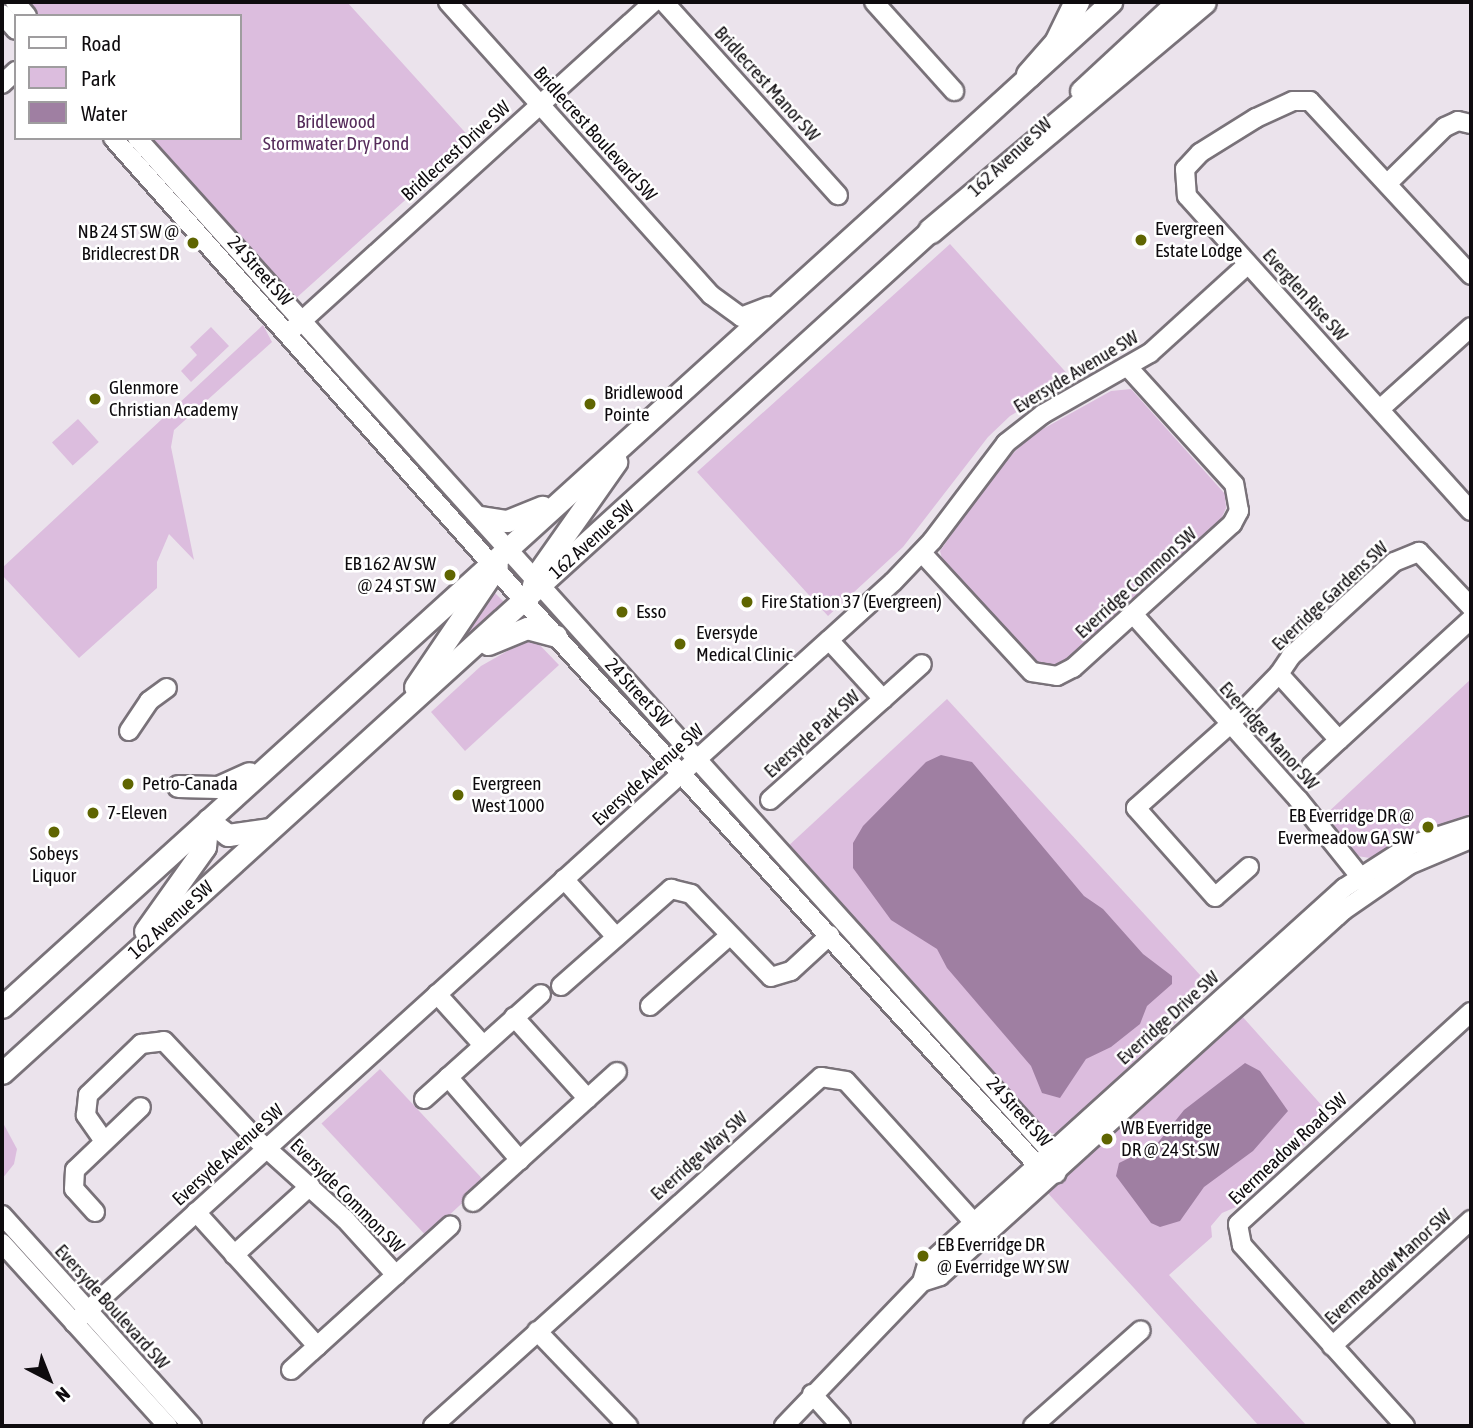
<!DOCTYPE html>
<html>
<head>
<meta charset="utf-8">
<style>
  body { margin:0 }
  #map { position:relative; width:1473px; height:1428px; overflow:hidden; background:#ebe3ec; font-family:"Asap Condensed",sans-serif }
  div>[style] { position:absolute }
  .green>* { inset:0; background:#dcbdde; transform-origin:0 0 }
  .water>* { inset:0; background:#9f7fa2 }
  .roads { filter:drop-shadow(2px 0 #797279) drop-shadow(-2px 0 #797279) drop-shadow(0 2px #797279) drop-shadow(0 -2px #797279) }
  .minor>* { height:18px; margin:-9px; padding:0 9px; transform-origin:9px; border-radius:9px; background:#fff }
  .major>* { height:21px; margin:-10.5px; padding:0 10.5px; transform-origin:10.5px; border-radius:10.5px; background:#fff }
  .highway>* { height:24px; margin:-12px; padding:0 12px; transform-origin:12px; border-radius:12px; background:#fff }
  .dots>* { width:19px; height:19px; translate:-50% -50%; box-sizing:border-box; border:4px solid #fff; border-radius:50% }
  span { translate:-50% -50%; white-space:nowrap; text-align:center; line-height:1.15; -webkit-text-stroke:5px #fff; paint-order:stroke }
  .street-label { font-size:19px; color:#0e0b0e }
  .park-label { font-size:19px; color:#562c5b }
  .poi-label { font-size:19px; color:#0e0b0e }
  .left { translate:0 -50%; text-align:left }
  .right { translate:-100% -50%; text-align:right }
  .frame { position:absolute; inset:0; border:4px solid #0e0b0e; pointer-events:none }
  .legend { position:absolute; left:14px; top:14px; width:228px; height:126px; box-sizing:border-box; background:#fff; border:2px solid #9f9d9f; margin:0; padding:9px 12px; list-style:none; font-size:21px; color:#0e0b0e }
  .legend li { display:flex; align-items:center; gap:14px; height:35px }
  .legend b { width:35px; border:2px solid #9f9d9f }
  .north { position:absolute; left:14px; top:1344px; width:70px; height:70px; -webkit-text-stroke:5px #fff; paint-order:stroke; rotate:138deg; font-size:19px; font-weight:700; line-height:28px; text-align:center; color:#0e0b0e }
  .north::after { content:''; display:block; margin:auto; width:24px; height:32px; background:#0e0b0e; clip-path:polygon(50% 0,100% 100%,50% 72%,0 100%) }
</style>
</head>
<body>
<div id="map">
  <div class="green">
    <i style="clip-path:polygon(22px 2px,347px 2px,472px 140px,294px 300px,147px 138px,240px 138px,240px 16px,35px 16px)"></i>
    <i style="clip-path:polygon(950px 244px,1072px 379px,1010px 416px,988px 437px,903px 547px,828px 616px,697px 472px)"></i>
    <i style="clip-path:polygon(263px 325px,272px 342px,174px 430px,171px 447px,194px 560px,169px 534px,157px 562px,157px 588px,79px 658px,2px 575px,2px 568px)"></i>
    <i style="clip-path:polygon(211px 327px,229px 346px,191px 382px,181px 371px,197px 355px,190px 347px)"></i>
    <i style="clip-path:polygon(1131px 389px,1225px 494px,1226px 508px,1219px 524px,1061px 667px,1041px 671px,943px 563px,940px 551px,997px 469px,1032px 435px,1111px 391px)"></i>
    <i style="left:78px;top:419px;width:31px;height:35px;rotate:48deg"></i>
    <i style="clip-path:polygon(492px 590px,506px 604px,451px 656px,447px 653px)"></i>
    <i style="clip-path:polygon(532px 637px,559px 665px,465px 751px,431px 712px,481px 666px)"></i>
    <i style="clip-path:polygon(1471px 679px,1471px 818px,1414px 835px,1370px 858px,1357px 856px,1324px 816px)"></i>
    <i style="clip-path:polygon(947px 699px,1212px 988px,1059px 1133px,1045px 1134px,785px 849px)"></i>
    <i style="clip-path:polygon(1241px 1015px,1333px 1118px,1236px 1207px,1222px 1213px,1211px 1226px,1212px 1237px,1169px 1275px,1307px 1426px,1259px 1426px,1046px 1191px)"></i>
    <i style="left:380px;top:1069px;width:154px;height:80px;rotate:47deg"></i>
    <i style="clip-path:polygon(2px 1121px,17px 1149px,14px 1164px,2px 1179px)"></i>
  </div>
  <div class="water">
    <i style="clip-path:polygon(941px 755px,972px 762px,1084px 896px,1103px 909px,1143px 954px,1172px 976px,1172px 984px,1147px 1006px,1140px 1024px,1111px 1047px,1086px 1059px,1060px 1098px,1042px 1093px,1031px 1066px,947px 968px,937px 949px,891px 920px,853px 868px,853px 843px,863px 826px,926px 762px)"></i>
    <i style="clip-path:polygon(1245px 1063px,1260px 1071px,1288px 1111px,1253px 1151px,1204px 1187px,1180px 1221px,1160px 1227px,1151px 1223px,1116px 1176px,1119px 1163px,1156px 1145px,1184px 1110px)"></i>
  </div>
  <div class="roads">
    <div class="minor">
      <i style="left:15px;top:2px;width:18px;rotate:49deg"></i>
      <i style="left:448px;top:2px;width:394px;rotate:48.1deg"></i>
      <i style="left:711px;top:295px;width:37px;rotate:36deg"></i>
      <i style="left:741px;top:317px;width:30px;rotate:-21deg"></i>
      <i style="left:664px;top:2px;width:260px;rotate:48deg"></i>
      <i style="left:874px;top:2px;width:120px;rotate:48deg"></i>
      <i style="left:2px;top:14px;width:21px;rotate:49deg"></i>
      <i style="left:2px;top:84px;width:19px;rotate:-43deg"></i>
      <i style="left:113px;top:138px;width:619px;rotate:48.4deg"></i>
      <i style="left:524px;top:601px;width:762px;rotate:47.71deg"></i>
      <i style="left:1037px;top:1165px;width:21px;rotate:23deg"></i>
      <i style="left:137px;top:138px;width:1365px;rotate:47.97deg"></i>
      <i style="left:1051px;top:1152px;width:22px;rotate:77deg"></i>
      <i style="left:1388px;top:183px;width:80px;rotate:-44.5deg"></i>
      <i style="left:1445px;top:127px;width:14px;rotate:-25deg"></i>
      <i style="left:1458px;top:121px;width:13px;rotate:13deg"></i>
      <i style="left:1471px;top:275px;width:237px;rotate:-132.8deg"></i>
      <i style="left:1310px;top:101px;width:17px;rotate:180deg"></i>
      <i style="left:1293px;top:101px;width:41px;rotate:155.3deg"></i>
      <i style="left:1256px;top:118px;width:66px;rotate:148deg"></i>
      <i style="left:1200px;top:153px;width:22px;rotate:133deg"></i>
      <i style="left:1185px;top:169px;width:27px;rotate:86deg"></i>
      <i style="left:1187px;top:196px;width:424px;rotate:48deg"></i>
      <i style="left:294px;top:328px;width:486px;rotate:-42.2deg"></i>
      <i style="left:1380px;top:409px;width:122px;rotate:-42deg"></i>
      <i style="left:922px;top:553px;width:162px;rotate:47.3deg"></i>
      <i style="left:1032px;top:672px;width:25px;rotate:9deg"></i>
      <i style="left:1057px;top:676px;width:18px;rotate:-27deg"></i>
      <i style="left:1073px;top:668px;width:215px;rotate:-42.2deg"></i>
      <i style="left:1232px;top:524px;width:15px;rotate:-62deg"></i>
      <i style="left:1239px;top:511px;width:27px;rotate:-100deg"></i>
      <i style="left:1234px;top:484px;width:156px;rotate:-132.2deg"></i>
      <i style="left:1133px;top:614px;width:248px;rotate:48.3deg"></i>
      <i style="left:1298px;top:799px;width:109px;rotate:51.3deg"></i>
      <i style="left:1279px;top:674px;width:89px;rotate:47.7deg"></i>
      <i style="left:1339px;top:740px;width:179px;rotate:-42.5deg"></i>
      <i style="left:883px;top:699px;width:52px;rotate:-41.9deg"></i>
      <i style="left:129px;top:731px;width:36px;rotate:-56deg"></i>
      <i style="left:149px;top:701px;width:22px;rotate:-36deg"></i>
      <i style="left:1311px;top:766px;width:38px;rotate:-43deg"></i>
      <i style="left:770px;top:800px;width:152px;rotate:-41.8deg"></i>
      <i style="left:883px;top:699px;width:80px;rotate:-132.5deg"></i>
      <i style="left:1249px;top:867px;width:45px;rotate:138.6deg"></i>
      <i style="left:1215px;top:897px;width:119px;rotate:-131.6deg"></i>
      <i style="left:1136px;top:808px;width:125px;rotate:-41.7deg"></i>
      <i style="left:1229px;top:725px;width:71px;rotate:-45.6deg"></i>
      <i style="left:1279px;top:674px;width:22px;rotate:-56deg"></i>
      <i style="left:1291px;top:656px;width:139px;rotate:-42.4deg"></i>
      <i style="left:1394px;top:562px;width:27px;rotate:-22deg"></i>
      <i style="left:1419px;top:552px;width:76px;rotate:46.6deg"></i>
      <i style="left:564px;top:879px;width:78px;rotate:48.1deg"></i>
      <i style="left:561px;top:986px;width:147px;rotate:-41.4deg"></i>
      <i style="left:671px;top:889px;width:21px;rotate:14deg"></i>
      <i style="left:691px;top:894px;width:115px;rotate:46.1deg"></i>
      <i style="left:771px;top:977px;width:21px;rotate:-17deg"></i>
      <i style="left:791px;top:971px;width:53px;rotate:-42.7deg"></i>
      <i style="left:437px;top:994px;width:69px;rotate:48deg"></i>
      <i style="left:650px;top:1006px;width:106px;rotate:-41.5deg"></i>
      <i style="left:514px;top:1017px;width:110px;rotate:47.9deg"></i>
      <i style="left:448px;top:1077px;width:110px;rotate:49.1deg"></i>
      <i style="left:424px;top:1099px;width:157px;rotate:-41.9deg"></i>
      <i style="left:104px;top:1141px;width:32px;rotate:-125deg"></i>
      <i style="left:86px;top:1115px;width:20px;rotate:-84deg"></i>
      <i style="left:88px;top:1095px;width:74px;rotate:-43.9deg"></i>
      <i style="left:141px;top:1044px;width:23px;rotate:-7deg"></i>
      <i style="left:164px;top:1041px;width:133px;rotate:46.8deg"></i>
      <i style="left:255px;top:1138px;width:121px;rotate:42deg"></i>
      <i style="left:345px;top:1219px;width:76px;rotate:47.7deg"></i>
      <i style="left:473px;top:1202px;width:194px;rotate:-42.1deg"></i>
      <i style="left:95px;top:1212px;width:31px;rotate:-132deg"></i>
      <i style="left:74px;top:1189px;width:19px;rotate:-87deg"></i>
      <i style="left:75px;top:1170px;width:91px;rotate:-43.7deg"></i>
      <i style="left:196px;top:1212px;width:181px;rotate:47.9deg"></i>
      <i style="left:2px;top:1215px;width:284px;rotate:48deg"></i>
      <i style="left:2px;top:1243px;width:247px;rotate:47.8deg"></i>
      <i style="left:234px;top:1255px;width:103px;rotate:-42.2deg"></i>
      <i style="left:922px;top:1282px;width:18px;rotate:-74deg"></i>
      <i style="left:927px;top:1265px;width:562px;rotate:-42.12deg"></i>
      <i style="left:1344px;top:888px;width:80px;rotate:-32.7deg"></i>
      <i style="left:1411px;top:845px;width:63px;rotate:-17.6deg"></i>
      <i style="left:74px;top:1323px;width:1104px;rotate:-42.14deg"></i>
      <i style="left:893px;top:582px;width:57px;rotate:-46.4deg"></i>
      <i style="left:932px;top:541px;width:123px;rotate:-52.9deg"></i>
      <i style="left:1006px;top:443px;width:47px;rotate:-38.1deg"></i>
      <i style="left:1043px;top:414px;width:123px;rotate:-29.7deg"></i>
      <i style="left:1150px;top:353px;width:132px;rotate:-42.2deg"></i>
      <i style="left:537px;top:1331px;width:132px;rotate:46.2deg"></i>
      <i style="left:1332px;top:1346px;width:188px;rotate:-42.2deg"></i>
      <i style="left:291px;top:1370px;width:215px;rotate:-42.2deg"></i>
      <i style="left:812px;top:1394px;width:43px;rotate:47.8deg"></i>
      <i style="left:433px;top:1426px;width:522px;rotate:-41.97deg"></i>
      <i style="left:821px;top:1077px;width:25px;rotate:9deg"></i>
      <i style="left:846px;top:1081px;width:209px;rotate:47.9deg"></i>
      <i style="left:784px;top:1426px;width:199px;rotate:-46.2deg"></i>
      <i style="left:922px;top:1282px;width:19px;rotate:-18deg"></i>
      <i style="left:940px;top:1276px;width:545px;rotate:-42.17deg"></i>
      <i style="left:1344px;top:910px;width:79px;rotate:-34.7deg"></i>
      <i style="left:1409px;top:865px;width:67px;rotate:-22.8deg"></i>
      <i style="left:1033px;top:1426px;width:144px;rotate:-41.6deg"></i>
      <i style="left:1405px;top:1426px;width:244px;rotate:-132deg"></i>
      <i style="left:1242px;top:1245px;width:21px;rotate:-101deg"></i>
      <i style="left:1238px;top:1224px;width:315px;rotate:-42.3deg"></i>
    </div>
    <div class="major">
      <i style="left:1081px;top:91px;width:131px;rotate:-42.8deg"></i>
      <i style="left:481px;top:517px;width:26px;rotate:9deg"></i>
      <i style="left:507px;top:521px;width:38px;rotate:-22deg"></i>
      <i style="left:532px;top:589px;width:12px;rotate:-76deg"></i>
      <i style="left:535px;top:577px;width:141px;rotate:-54.8deg"></i>
      <i style="left:488px;top:644px;width:42px;rotate:-22.3deg"></i>
      <i style="left:527px;top:628px;width:30px;rotate:15deg"></i>
      <i style="left:415px;top:687px;width:146px;rotate:-55.9deg"></i>
      <i style="left:178px;top:786px;width:40px;rotate:1.4deg"></i>
      <i style="left:218px;top:787px;width:34px;rotate:-24deg"></i>
      <i style="left:208px;top:820px;width:25px;rotate:37deg"></i>
      <i style="left:228px;top:835px;width:41px;rotate:-8.3deg"></i>
      <i style="left:145px;top:931px;width:103px;rotate:-54.5deg"></i>
      <i style="left:205px;top:847px;width:27px;rotate:-84deg"></i>
      <i style="left:2px;top:1007px;width:1497px;rotate:-42.18deg"></i>
      <i style="left:2px;top:1073px;width:1269px;rotate:-42.22deg"></i>
    </div>
    <div class="highway">
      <i style="left:1029px;top:75px;width:43px;rotate:-48.8deg"></i>
      <i style="left:1057px;top:43px;width:46px;rotate:-64deg"></i>
      <i style="left:931px;top:231px;width:356px;rotate:-40deg"></i>
    </div>
  </div>
  <div class="dots">
    <i style="left:1141px;top:240px;background:#5f6501"></i>
    <i style="left:193px;top:243px;background:#5f6501"></i>
    <i style="left:95px;top:399px;background:#5f6501"></i>
    <i style="left:590px;top:404px;background:#5f6501"></i>
    <i style="left:450px;top:575px;background:#5f6501"></i>
    <i style="left:747px;top:602px;background:#5f6501"></i>
    <i style="left:622px;top:612px;background:#5f6501"></i>
    <i style="left:680px;top:644px;background:#5f6501"></i>
    <i style="left:128px;top:784px;background:#5f6501"></i>
    <i style="left:458px;top:795px;background:#5f6501"></i>
    <i style="left:93px;top:813px;background:#5f6501"></i>
    <i style="left:1428px;top:827px;background:#5f6501"></i>
    <i style="left:54px;top:832px;background:#5f6501"></i>
    <i style="left:1107px;top:1139px;background:#5f6501"></i>
    <i style="left:923px;top:1256px;background:#5f6501"></i>
  </div>
  <div class="street-label">
    <span style="left:767px;top:84px;rotate:48deg">Bridlecrest Manor SW</span>
    <span style="left:595px;top:134px;rotate:48deg">Bridlecrest Boulevard SW</span>
    <span style="left:456px;top:151px;rotate:-42deg">Bridlecrest Drive SW</span>
    <span style="left:1010px;top:157px;rotate:-43deg">162 Avenue SW</span>
    <span style="left:260px;top:271px;rotate:48deg">24 Street SW</span>
    <span style="left:1305px;top:295px;rotate:48deg">Everglen Rise SW</span>
    <span style="left:1076px;top:372px;rotate:-31deg">Eversyde Avenue SW</span>
    <span style="left:592px;top:540px;rotate:-42deg">162 Avenue SW</span>
    <span style="left:1136px;top:583px;rotate:-42deg">Everridge Common SW</span>
    <span style="left:1330px;top:596px;rotate:-43deg">Everridge Gardens SW</span>
    <span style="left:638px;top:693px;rotate:47deg">24 Street SW</span>
    <span style="left:812px;top:734px;rotate:-42deg">Eversyde Park SW</span>
    <span style="left:1269px;top:736px;rotate:48deg">Everridge Manor SW</span>
    <span style="left:648px;top:775px;rotate:-42deg">Eversyde Avenue SW</span>
    <span style="left:171px;top:920px;rotate:-42deg">162 Avenue SW</span>
    <span style="left:1168px;top:1018px;rotate:-42deg">Everridge Drive SW</span>
    <span style="left:1019px;top:1112px;rotate:48deg">24 Street SW</span>
    <span style="left:1288px;top:1149px;rotate:-43deg">Evermeadow Road SW</span>
    <span style="left:228px;top:1155px;rotate:-42deg">Eversyde Avenue SW</span>
    <span style="left:699px;top:1156px;rotate:-42deg">Everridge Way SW</span>
    <span style="left:347px;top:1196px;rotate:45deg">Eversyde Common SW</span>
    <span style="left:1388px;top:1267px;rotate:-42deg">Evermeadow Manor SW</span>
    <span style="left:112px;top:1307px;rotate:48deg">Eversyde Boulevard SW</span>
  </div>
  <div class="park-label">
    <span style="left:336px;top:133px">Bridlewood<br>Stormwater Dry Pond</span>
  </div>
  <div class="poi-label">
    <span class="left" style="left:1155px;top:240px">Evergreen<br>Estate Lodge</span>
    <span class="right" style="left:179px;top:243px">NB 24 ST SW @<br>Bridlecrest DR</span>
    <span class="left" style="left:109px;top:399px">Glenmore<br>Christian Academy</span>
    <span class="left" style="left:604px;top:404px">Bridlewood<br>Pointe</span>
    <span class="right" style="left:436px;top:575px">EB 162 AV SW<br>@ 24 ST SW</span>
    <span class="left" style="left:761px;top:602px">Fire Station 37 (Evergreen)</span>
    <span class="left" style="left:636px;top:612px">Esso</span>
    <span class="left" style="left:696px;top:644px">Eversyde<br>Medical Clinic</span>
    <span class="left" style="left:142px;top:784px">Petro-Canada</span>
    <span class="left" style="left:472px;top:795px">Evergreen<br>West 1000</span>
    <span class="left" style="left:107px;top:813px">7-Eleven</span>
    <span class="right" style="left:1414px;top:827px">EB Everridge DR @<br>Evermeadow GA SW</span>
    <span style="left:54px;top:865px">Sobeys<br>Liquor</span>
    <span class="left" style="left:1121px;top:1139px">WB Everridge<br>DR @ 24 St SW</span>
    <span class="left" style="left:937px;top:1256px">EB Everridge DR<br>@ Everridge WY SW</span>
  </div>
  <div class="frame"></div>
  <ul class="legend">
  <li><b style="height:9px;background:#fff"></b>Road</li>
  <li><b style="height:19px;background:#dcbdde"></b>Park</li>
  <li><b style="height:19px;background:#9f7fa2"></b>Water</li>
  </ul>
  <div class="north">N</div>
</div>
</body>
</html>
